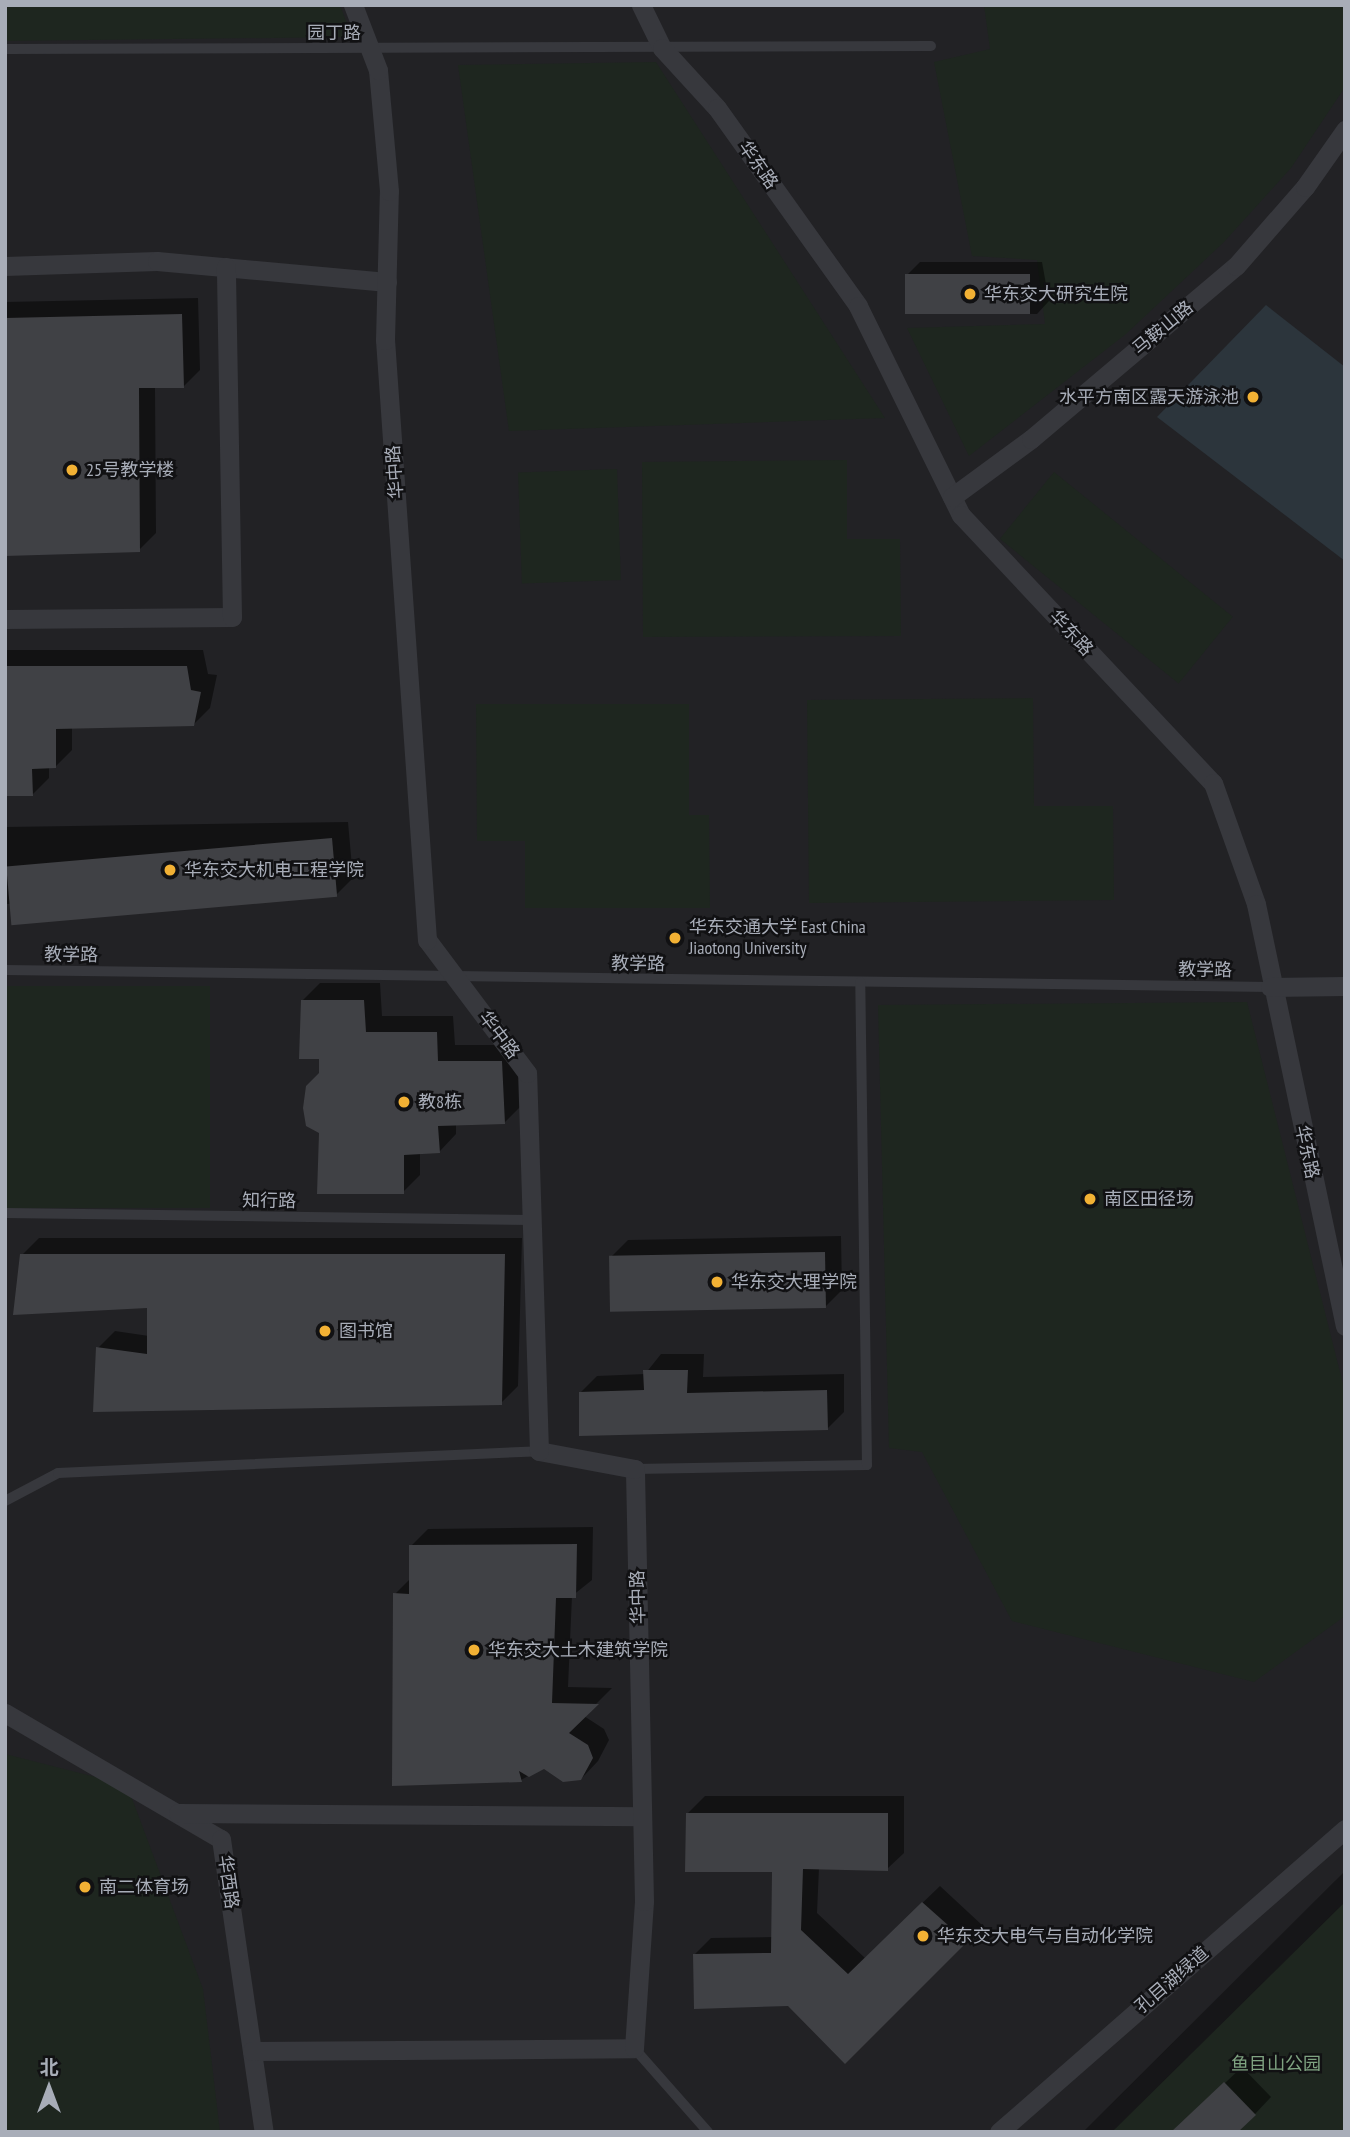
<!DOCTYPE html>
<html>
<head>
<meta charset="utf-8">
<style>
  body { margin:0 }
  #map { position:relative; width:1350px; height:2137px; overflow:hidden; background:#161618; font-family:"PT Sans Narrow","Noto Sans SC",sans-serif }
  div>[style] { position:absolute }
  .built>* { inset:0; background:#222225 }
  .green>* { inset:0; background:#1e261f; transform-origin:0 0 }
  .water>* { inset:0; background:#2c353c }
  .shadow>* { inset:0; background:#0007 }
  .building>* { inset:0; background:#404145; transform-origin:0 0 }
  .service>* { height:10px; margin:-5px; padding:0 5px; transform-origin:5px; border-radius:5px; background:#37383d }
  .minor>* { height:19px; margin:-9.5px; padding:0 9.5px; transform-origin:9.5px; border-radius:9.5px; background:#37383d }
  .dots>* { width:19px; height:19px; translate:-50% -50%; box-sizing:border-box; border:4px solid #111113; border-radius:50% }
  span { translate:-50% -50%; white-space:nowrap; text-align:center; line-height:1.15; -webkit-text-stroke:5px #111113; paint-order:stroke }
  .street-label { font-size:18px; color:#a8adb8 }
  .poi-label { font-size:18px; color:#a8adb8 }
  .left { translate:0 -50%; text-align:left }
  .right { translate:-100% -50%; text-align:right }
  .park-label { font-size:18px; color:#7fa381 }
  .frame { position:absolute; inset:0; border:7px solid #a8adb8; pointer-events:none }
  .north { position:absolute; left:14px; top:2053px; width:70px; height:70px; -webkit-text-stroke:5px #111113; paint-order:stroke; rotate:0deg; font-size:19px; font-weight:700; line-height:28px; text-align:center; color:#a8adb8 }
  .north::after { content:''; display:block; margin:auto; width:24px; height:32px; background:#a8adb8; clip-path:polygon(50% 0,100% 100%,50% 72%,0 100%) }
</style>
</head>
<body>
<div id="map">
  <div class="built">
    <i style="clip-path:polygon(5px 5px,1345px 5px,1345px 1871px,1083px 2132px,5px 2132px)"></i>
  </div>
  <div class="green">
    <i style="clip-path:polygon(5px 5px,340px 5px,352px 37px,5px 41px)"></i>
    <i style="clip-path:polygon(984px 5px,1345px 5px,1345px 87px,1291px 168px,1224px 242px,1126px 334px,969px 456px,907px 328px,1045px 324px,1037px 260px,972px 256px,934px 62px,990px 49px)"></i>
    <i style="clip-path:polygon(656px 62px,885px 418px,509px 431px,458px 65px)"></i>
    <i style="clip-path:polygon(847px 460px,847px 539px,900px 539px,901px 636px,643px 637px,642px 462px)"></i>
    <i style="left:617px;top:469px;width:111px;height:99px;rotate:88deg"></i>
    <i style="left:1054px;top:472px;width:230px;height:86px;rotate:39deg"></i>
    <i style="clip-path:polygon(1033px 698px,1034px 806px,1113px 806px,1114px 900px,809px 903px,807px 700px)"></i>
    <i style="clip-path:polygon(476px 704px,689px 704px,689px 815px,709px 815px,710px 908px,525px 908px,525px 841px,477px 841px)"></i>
    <i style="left:5px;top:986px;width:205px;height:222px"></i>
    <i style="clip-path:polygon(1247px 1002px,1345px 1392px,1345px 1616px,1254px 1682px,1012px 1621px,922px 1452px,889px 1448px,878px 1005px)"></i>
    <i style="clip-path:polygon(5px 1754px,127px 1785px,203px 1989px,220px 2132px,5px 2132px)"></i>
    <i style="clip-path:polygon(1345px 1902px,1345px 2132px,1112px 2132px)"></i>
  </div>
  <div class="water">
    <i style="clip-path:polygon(1266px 305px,1345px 367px,1345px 561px,1157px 417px)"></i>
  </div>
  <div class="shadow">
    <i style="clip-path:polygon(920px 262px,1042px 262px,1049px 301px,1037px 314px,909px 312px,907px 275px)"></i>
    <i style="clip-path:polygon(198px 298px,200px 370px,183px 387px,155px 387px,156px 533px,139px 550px,5px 554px,5px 302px)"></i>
    <i style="clip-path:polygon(5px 650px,203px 650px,208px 674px,217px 675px,210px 708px,193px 725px,72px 727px,72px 750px,55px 767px,49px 767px,49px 778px,32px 795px,5px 794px)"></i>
    <i style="clip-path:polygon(348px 822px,353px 878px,336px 895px,5px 904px,5px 827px)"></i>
    <i style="clip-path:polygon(320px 983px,380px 983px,382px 1016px,453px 1016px,455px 1045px,518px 1045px,522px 1105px,505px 1122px,456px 1124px,456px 1134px,440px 1151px,420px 1152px,420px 1175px,403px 1192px,321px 1074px,321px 1058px,303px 1000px)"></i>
    <i style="clip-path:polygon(841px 1236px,842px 1290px,825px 1307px,611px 1257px,628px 1240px)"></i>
    <i style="clip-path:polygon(39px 1238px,522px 1238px,518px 1386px,501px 1403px,98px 1348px,115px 1331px,149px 1336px,149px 1306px,22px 1255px)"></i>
    <i style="clip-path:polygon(661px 1354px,704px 1354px,703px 1377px,844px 1374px,844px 1412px,828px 1428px,580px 1393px,597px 1376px,645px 1374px)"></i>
    <i style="clip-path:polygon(593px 1527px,592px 1580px,572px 1596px,568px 1687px,612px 1688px,584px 1716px,604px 1729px,609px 1740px,598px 1761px,581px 1779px,544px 1767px,521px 1780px,395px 1594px,411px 1578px,411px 1546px,428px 1529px)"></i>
    <i style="clip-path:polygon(705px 1796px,904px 1796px,904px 1853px,887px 1869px,819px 1868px,817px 1913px,865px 1958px,940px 1886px,982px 1925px,845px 2061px,788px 2005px,694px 1955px,711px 1938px,773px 1937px,774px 1870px,688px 1813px)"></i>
    <i style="clip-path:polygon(1242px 2067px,1271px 2097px,1255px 2114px,1173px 2132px)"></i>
  </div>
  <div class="building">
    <i style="left:905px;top:274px;width:125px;height:40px"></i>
    <i style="clip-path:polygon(182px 314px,184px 388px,139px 388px,140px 552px,5px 556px,5px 318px)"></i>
    <i style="clip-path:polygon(5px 666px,187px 666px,191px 690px,201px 692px,194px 726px,56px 729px,56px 768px,32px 769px,33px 796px,5px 796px)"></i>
    <i style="left:332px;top:838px;width:59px;height:327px;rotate:85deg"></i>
    <i style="clip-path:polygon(301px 1000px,364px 1000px,366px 1032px,437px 1032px,438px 1061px,502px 1061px,505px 1124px,438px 1126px,440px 1153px,404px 1155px,404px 1194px,317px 1194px,319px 1133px,306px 1126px,303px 1108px,306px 1086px,319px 1073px,319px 1059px,299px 1059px)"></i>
    <i style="left:825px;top:1252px;width:56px;height:216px;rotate:89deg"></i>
    <i style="clip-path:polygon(20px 1254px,505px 1254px,502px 1405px,93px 1412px,96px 1347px,147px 1354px,147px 1308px,13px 1315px)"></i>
    <i style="clip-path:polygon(643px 1370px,688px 1370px,687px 1393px,827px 1390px,828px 1430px,579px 1436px,579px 1392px,644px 1390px)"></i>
    <i style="clip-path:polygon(577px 1544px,576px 1598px,556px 1598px,552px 1703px,599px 1704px,569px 1733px,588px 1745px,593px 1758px,581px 1780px,563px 1782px,544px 1769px,529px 1777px,519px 1771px,522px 1782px,392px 1786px,393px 1593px,409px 1594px,409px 1545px)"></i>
    <i style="clip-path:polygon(686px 1813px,888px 1813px,888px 1871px,803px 1869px,801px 1930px,848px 1974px,922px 1902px,967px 1942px,845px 2064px,788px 2006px,694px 2009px,693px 1954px,771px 1953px,772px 1872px,685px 1872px)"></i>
    <i style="clip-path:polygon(1224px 2082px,1256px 2115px,1238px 2132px,1171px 2132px)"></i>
  </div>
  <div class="service">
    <i style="left:5px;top:49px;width:926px;rotate:-0.19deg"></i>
    <i style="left:5px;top:970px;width:1265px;rotate:0.77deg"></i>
    <i style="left:5px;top:1213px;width:527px;rotate:0.76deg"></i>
    <i style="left:635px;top:1469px;width:232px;rotate:-1deg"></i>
    <i style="left:867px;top:1465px;width:483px;rotate:-90.8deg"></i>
    <i style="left:5px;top:1501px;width:60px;rotate:-27.8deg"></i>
    <i style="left:58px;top:1473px;width:482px;rotate:-2.6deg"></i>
    <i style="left:634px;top:2048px;width:112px;rotate:48.6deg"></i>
  </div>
  <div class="minor">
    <i style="left:641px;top:5px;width:48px;rotate:64deg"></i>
    <i style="left:662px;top:48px;width:81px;rotate:47.5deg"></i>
    <i style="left:717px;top:108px;width:243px;rotate:54.5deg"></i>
    <i style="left:858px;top:306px;width:233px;rotate:63.8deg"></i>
    <i style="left:961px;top:515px;width:368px;rotate:46.8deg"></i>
    <i style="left:1213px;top:783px;width:128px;rotate:70.4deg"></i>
    <i style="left:1256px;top:904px;width:431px;rotate:78.1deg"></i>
    <i style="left:5px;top:266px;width:152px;rotate:-1.9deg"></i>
    <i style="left:157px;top:261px;width:231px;rotate:5.2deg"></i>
    <i style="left:952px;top:497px;width:98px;rotate:-36.3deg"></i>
    <i style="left:1031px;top:439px;width:268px;rotate:-40.2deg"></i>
    <i style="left:1236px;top:266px;width:105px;rotate:-48.9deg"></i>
    <i style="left:1305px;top:187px;width:70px;rotate:-54.9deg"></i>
    <i style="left:5px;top:619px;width:227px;rotate:-0.5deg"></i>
    <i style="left:232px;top:617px;width:350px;rotate:-91deg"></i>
    <i style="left:1270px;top:987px;width:75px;rotate:-0.8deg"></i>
    <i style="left:5px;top:1713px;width:250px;rotate:30.3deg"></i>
    <i style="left:221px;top:1839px;width:296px;rotate:81.7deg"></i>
    <i style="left:178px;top:1813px;width:464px;rotate:0.4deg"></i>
    <i style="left:252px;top:2051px;width:382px;rotate:-0.4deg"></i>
    <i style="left:634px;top:2048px;width:147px;rotate:-86.1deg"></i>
    <i style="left:644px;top:1901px;width:432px;rotate:-91.2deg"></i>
    <i style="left:635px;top:1469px;width:98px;rotate:-169.4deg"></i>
    <i style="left:539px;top:1451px;width:378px;rotate:-91.8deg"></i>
    <i style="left:527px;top:1073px;width:166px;rotate:-126.9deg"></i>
    <i style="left:427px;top:940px;width:601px;rotate:-94deg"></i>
    <i style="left:385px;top:340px;width:149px;rotate:-88.5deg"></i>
    <i style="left:389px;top:191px;width:121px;rotate:-95.2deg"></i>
    <i style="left:378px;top:70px;width:70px;rotate:-111deg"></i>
    <i style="left:999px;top:2132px;width:460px;rotate:-41.2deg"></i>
  </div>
  <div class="dots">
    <i style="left:970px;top:294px;background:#f2b134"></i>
    <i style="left:1253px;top:397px;background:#f2b134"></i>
    <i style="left:72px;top:470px;background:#f2b134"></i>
    <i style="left:170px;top:870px;background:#f2b134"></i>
    <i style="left:675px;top:938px;background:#f2b134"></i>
    <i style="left:404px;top:1102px;background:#f2b134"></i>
    <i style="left:1090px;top:1199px;background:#f2b134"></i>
    <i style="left:717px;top:1282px;background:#f2b134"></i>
    <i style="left:325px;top:1331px;background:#f2b134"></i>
    <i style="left:474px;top:1650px;background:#f2b134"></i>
    <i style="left:85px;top:1887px;background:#f2b134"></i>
    <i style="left:923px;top:1936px;background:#f2b134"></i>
  </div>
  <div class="street-label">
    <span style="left:334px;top:33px">园丁路</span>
    <span style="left:758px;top:165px;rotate:55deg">华东路</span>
    <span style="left:1163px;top:328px;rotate:-40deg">马鞍山路</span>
    <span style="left:395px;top:472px;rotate:-94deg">华中路</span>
    <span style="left:1071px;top:633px;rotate:47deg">华东路</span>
    <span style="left:71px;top:955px;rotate:1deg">教学路</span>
    <span style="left:638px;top:964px;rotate:1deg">教学路</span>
    <span style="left:1205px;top:970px;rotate:1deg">教学路</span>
    <span style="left:499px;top:1035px;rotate:53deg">华中路</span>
    <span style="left:1307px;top:1152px;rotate:78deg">华东路</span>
    <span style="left:269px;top:1201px;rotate:1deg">知行路</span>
    <span style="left:638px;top:1597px;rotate:-91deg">华中路</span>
    <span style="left:228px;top:1882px;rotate:82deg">华西路</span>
    <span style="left:1172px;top:1980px;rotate:-41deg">孔目湖绿道</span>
  </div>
  <div class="poi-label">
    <span class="left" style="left:984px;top:294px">华东交大研究生院</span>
    <span class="right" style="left:1239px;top:397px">水平方南区露天游泳池</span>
    <span class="left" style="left:86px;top:470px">25号教学楼</span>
    <span class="left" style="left:184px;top:870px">华东交大机电工程学院</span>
    <span class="left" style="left:689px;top:938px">华东交通大学 East China<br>Jiaotong University</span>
    <span class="left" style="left:418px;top:1102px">教8栋</span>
    <span class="left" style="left:1104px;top:1199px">南区田径场</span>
    <span class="left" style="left:731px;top:1282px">华东交大理学院</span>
    <span class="left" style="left:339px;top:1331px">图书馆</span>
    <span class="left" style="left:488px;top:1650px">华东交大土木建筑学院</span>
    <span class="left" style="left:99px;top:1887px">南二体育场</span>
    <span class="left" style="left:937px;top:1936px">华东交大电气与自动化学院</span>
  </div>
  <div class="park-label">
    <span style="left:1276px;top:2064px">鱼目山公园</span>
  </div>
  <div class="frame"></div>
  <div class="north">北</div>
</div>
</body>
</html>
